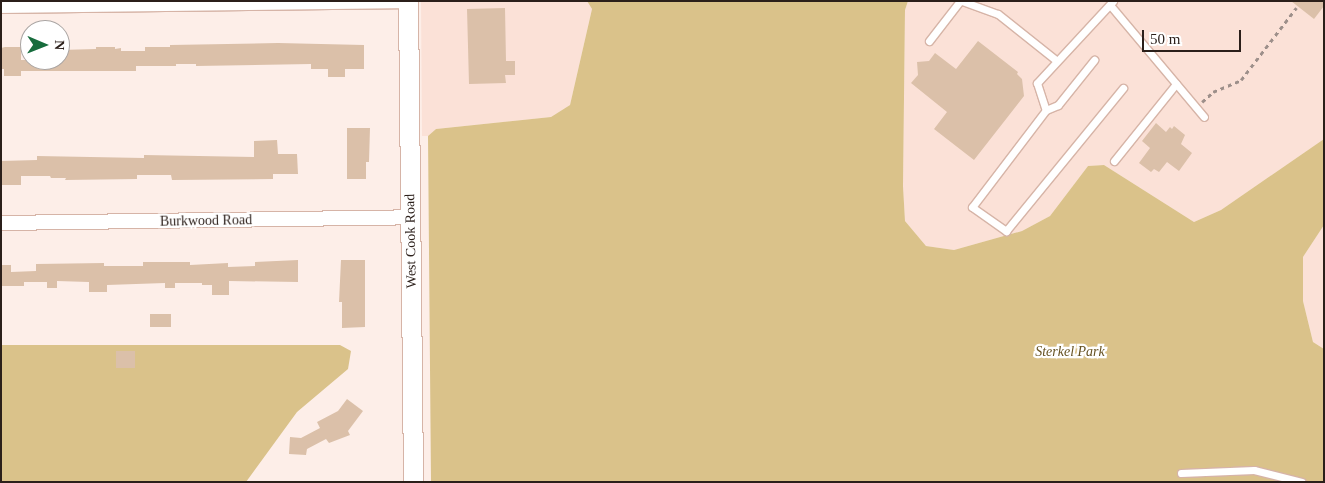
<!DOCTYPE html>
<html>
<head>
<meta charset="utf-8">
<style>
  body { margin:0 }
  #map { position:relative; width:1325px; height:483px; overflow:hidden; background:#fdeee8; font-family:"Times New Roman",serif }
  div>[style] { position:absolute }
  .built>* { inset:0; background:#fbe1d7 }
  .green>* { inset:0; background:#dac28a }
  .building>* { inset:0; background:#dbc0a9; transform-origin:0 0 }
  .path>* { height:2.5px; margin-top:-1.25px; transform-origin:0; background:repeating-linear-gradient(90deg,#9d8f8a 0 4px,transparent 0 8px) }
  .roads { filter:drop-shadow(1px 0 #d6b4a7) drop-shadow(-1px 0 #d6b4a7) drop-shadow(0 1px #d6b4a7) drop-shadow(0 -1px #d6b4a7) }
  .service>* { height:7px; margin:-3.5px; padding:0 3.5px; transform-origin:3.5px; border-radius:3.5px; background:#fff }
  .minor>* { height:14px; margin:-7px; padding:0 7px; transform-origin:7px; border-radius:7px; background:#fff }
  .secondary>* { height:19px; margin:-9.5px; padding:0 9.5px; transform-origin:9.5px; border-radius:9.5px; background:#fff }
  span { translate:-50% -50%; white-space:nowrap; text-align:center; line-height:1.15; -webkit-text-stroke:4.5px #fff; paint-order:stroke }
  .street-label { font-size:14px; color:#2b1f1a }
  .park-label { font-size:14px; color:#665222; font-style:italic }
  .frame { position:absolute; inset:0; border:2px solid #2b1f1a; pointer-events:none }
  .north { position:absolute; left:20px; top:20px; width:50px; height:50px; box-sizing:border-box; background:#fff; border:1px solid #aaa5a3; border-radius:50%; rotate:91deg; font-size:14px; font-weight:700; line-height:20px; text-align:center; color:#2b1f1a }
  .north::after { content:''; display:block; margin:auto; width:18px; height:22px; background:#176c3d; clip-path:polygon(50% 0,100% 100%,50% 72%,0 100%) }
  .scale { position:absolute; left:1142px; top:30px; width:99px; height:22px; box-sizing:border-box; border:2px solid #2b1f1a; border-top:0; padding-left:6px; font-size:15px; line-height:18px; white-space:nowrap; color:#2b1f1a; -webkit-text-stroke:4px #fff; paint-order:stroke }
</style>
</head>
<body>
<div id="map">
  <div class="built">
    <i style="clip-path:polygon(421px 1px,587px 1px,592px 9px,570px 105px,551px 117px,436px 129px,428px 136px,422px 136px)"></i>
    <i style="clip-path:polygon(908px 1px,1324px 1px,1324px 139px,1221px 210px,1194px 222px,1104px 165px,1088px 166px,1050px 216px,1022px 231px,954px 250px,926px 246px,905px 221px,903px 186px,905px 10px)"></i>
    <i style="clip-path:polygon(1324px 225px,1324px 349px,1313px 342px,1303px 301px,1303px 257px)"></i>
  </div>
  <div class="green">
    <i style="clip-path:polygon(587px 1px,908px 1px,905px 10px,903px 186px,905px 221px,926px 246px,954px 250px,1022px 231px,1050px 216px,1088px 166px,1104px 165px,1194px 222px,1221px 210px,1324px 139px,1324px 225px,1303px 257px,1303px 301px,1313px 342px,1324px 349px,1324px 482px,431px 482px,428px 136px,436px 129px,551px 117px,570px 105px,592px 9px)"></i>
    <i style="clip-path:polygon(1px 345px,340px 345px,351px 351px,348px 369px,297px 412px,246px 482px,1px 482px)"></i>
  </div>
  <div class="building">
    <i style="clip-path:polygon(1291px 1px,1324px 1px,1324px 6px,1314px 19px)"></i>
    <i style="clip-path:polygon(505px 8px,506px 61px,515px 61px,515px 75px,505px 75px,506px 83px,469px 84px,467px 9px)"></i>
    <i style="clip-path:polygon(978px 41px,1018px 72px,1017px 74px,1022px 79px,1024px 96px,974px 160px,934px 129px,947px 112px,911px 83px,918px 75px,917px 62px,929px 61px,935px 53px,956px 69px)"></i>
    <i style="clip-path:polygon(278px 43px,364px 45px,364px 69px,345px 69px,345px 77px,328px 77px,328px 69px,311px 69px,311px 64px,196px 66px,196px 64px,176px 64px,176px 66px,136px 66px,136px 71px,21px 71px,21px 76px,4px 76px,4px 69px,1px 69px,1px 48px,5px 47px,21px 47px,21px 60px,60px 60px,60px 50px,96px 49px,96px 47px,115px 47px,115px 49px,121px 48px,121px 51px,145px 51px,145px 47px,170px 47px,170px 45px)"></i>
    <i style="clip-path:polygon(1156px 123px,1166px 132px,1170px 127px,1172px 129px,1174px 126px,1185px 135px,1181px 144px,1192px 153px,1179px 171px,1167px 162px,1159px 172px,1154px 169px,1151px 172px,1139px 163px,1150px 148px,1142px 141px)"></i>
    <i style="clip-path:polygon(347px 128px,370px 128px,369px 162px,366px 162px,366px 179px,347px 179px)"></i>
    <i style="clip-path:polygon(277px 140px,278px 154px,297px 154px,298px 174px,273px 174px,273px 179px,172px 180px,171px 175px,137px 175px,137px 179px,65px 180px,66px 178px,51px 178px,50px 176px,21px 176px,21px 185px,2px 185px,1px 183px,1px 161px,37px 160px,37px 156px,144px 158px,144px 155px,254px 157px,254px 141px)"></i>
    <i style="clip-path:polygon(298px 260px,298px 282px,229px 281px,229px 295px,212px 295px,212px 285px,202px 285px,202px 283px,175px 283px,175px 288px,165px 288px,165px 283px,107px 285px,107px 292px,89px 292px,89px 282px,57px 281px,57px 288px,47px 288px,47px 282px,24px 282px,24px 286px,2px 286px,1px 283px,1px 265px,11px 265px,11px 272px,36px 271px,36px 264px,104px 263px,104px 266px,143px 266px,143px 262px,190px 262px,190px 265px,228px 263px,228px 267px,255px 266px,255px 262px)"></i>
    <i style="clip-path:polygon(341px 260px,365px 260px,365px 327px,342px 328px,342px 302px,339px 302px)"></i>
    <i style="left:150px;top:314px;width:21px;height:13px"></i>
    <i style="left:116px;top:351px;width:19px;height:17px"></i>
    <i style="clip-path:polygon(347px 399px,363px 411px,348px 431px,350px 435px,329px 443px,326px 439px,307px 449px,306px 455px,289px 454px,290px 437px,301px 438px,320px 428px,317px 422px,338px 411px)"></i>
  </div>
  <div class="path">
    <i style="left:1202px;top:102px;width:15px;rotate:-42deg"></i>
    <i style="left:1213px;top:92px;width:30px;rotate:-23deg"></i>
    <i style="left:1241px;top:80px;width:91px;rotate:-52.6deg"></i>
  </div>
  <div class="roads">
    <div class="service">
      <i style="left:962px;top:1px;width:38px;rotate:20deg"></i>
      <i style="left:998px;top:14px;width:75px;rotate:38.5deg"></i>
      <i style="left:1113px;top:1px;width:112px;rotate:132.8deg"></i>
      <i style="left:1037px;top:83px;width:28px;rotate:72deg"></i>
      <i style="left:1046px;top:110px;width:122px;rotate:127.3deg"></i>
      <i style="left:972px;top:207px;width:42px;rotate:35.2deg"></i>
      <i style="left:1006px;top:231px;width:185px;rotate:-50.7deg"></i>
      <i style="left:1110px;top:5px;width:146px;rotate:50deg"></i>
      <i style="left:929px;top:41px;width:51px;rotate:-52.2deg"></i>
      <i style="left:1046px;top:110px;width:13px;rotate:-23deg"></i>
      <i style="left:1058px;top:105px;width:58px;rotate:-51.3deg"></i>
      <i style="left:1114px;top:161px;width:99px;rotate:-51.2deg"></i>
      <i style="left:1181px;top:473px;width:73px;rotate:-2.4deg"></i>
      <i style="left:1254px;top:470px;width:49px;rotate:14deg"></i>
    </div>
    <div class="minor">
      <i style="left:1px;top:6px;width:407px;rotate:-0.7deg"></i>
      <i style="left:1px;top:223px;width:410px;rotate:-0.8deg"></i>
    </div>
    <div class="secondary">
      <i style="left:408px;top:1px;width:481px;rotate:89.4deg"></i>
    </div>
  </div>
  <div class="street-label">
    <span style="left:206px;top:221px;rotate:-1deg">Burkwood Road</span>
    <span style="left:411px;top:241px;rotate:-91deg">West Cook Road</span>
  </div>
  <div class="park-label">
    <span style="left:1070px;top:352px">Sterkel Park</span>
  </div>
  <div class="frame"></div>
  <div class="north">N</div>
  <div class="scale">50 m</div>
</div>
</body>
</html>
